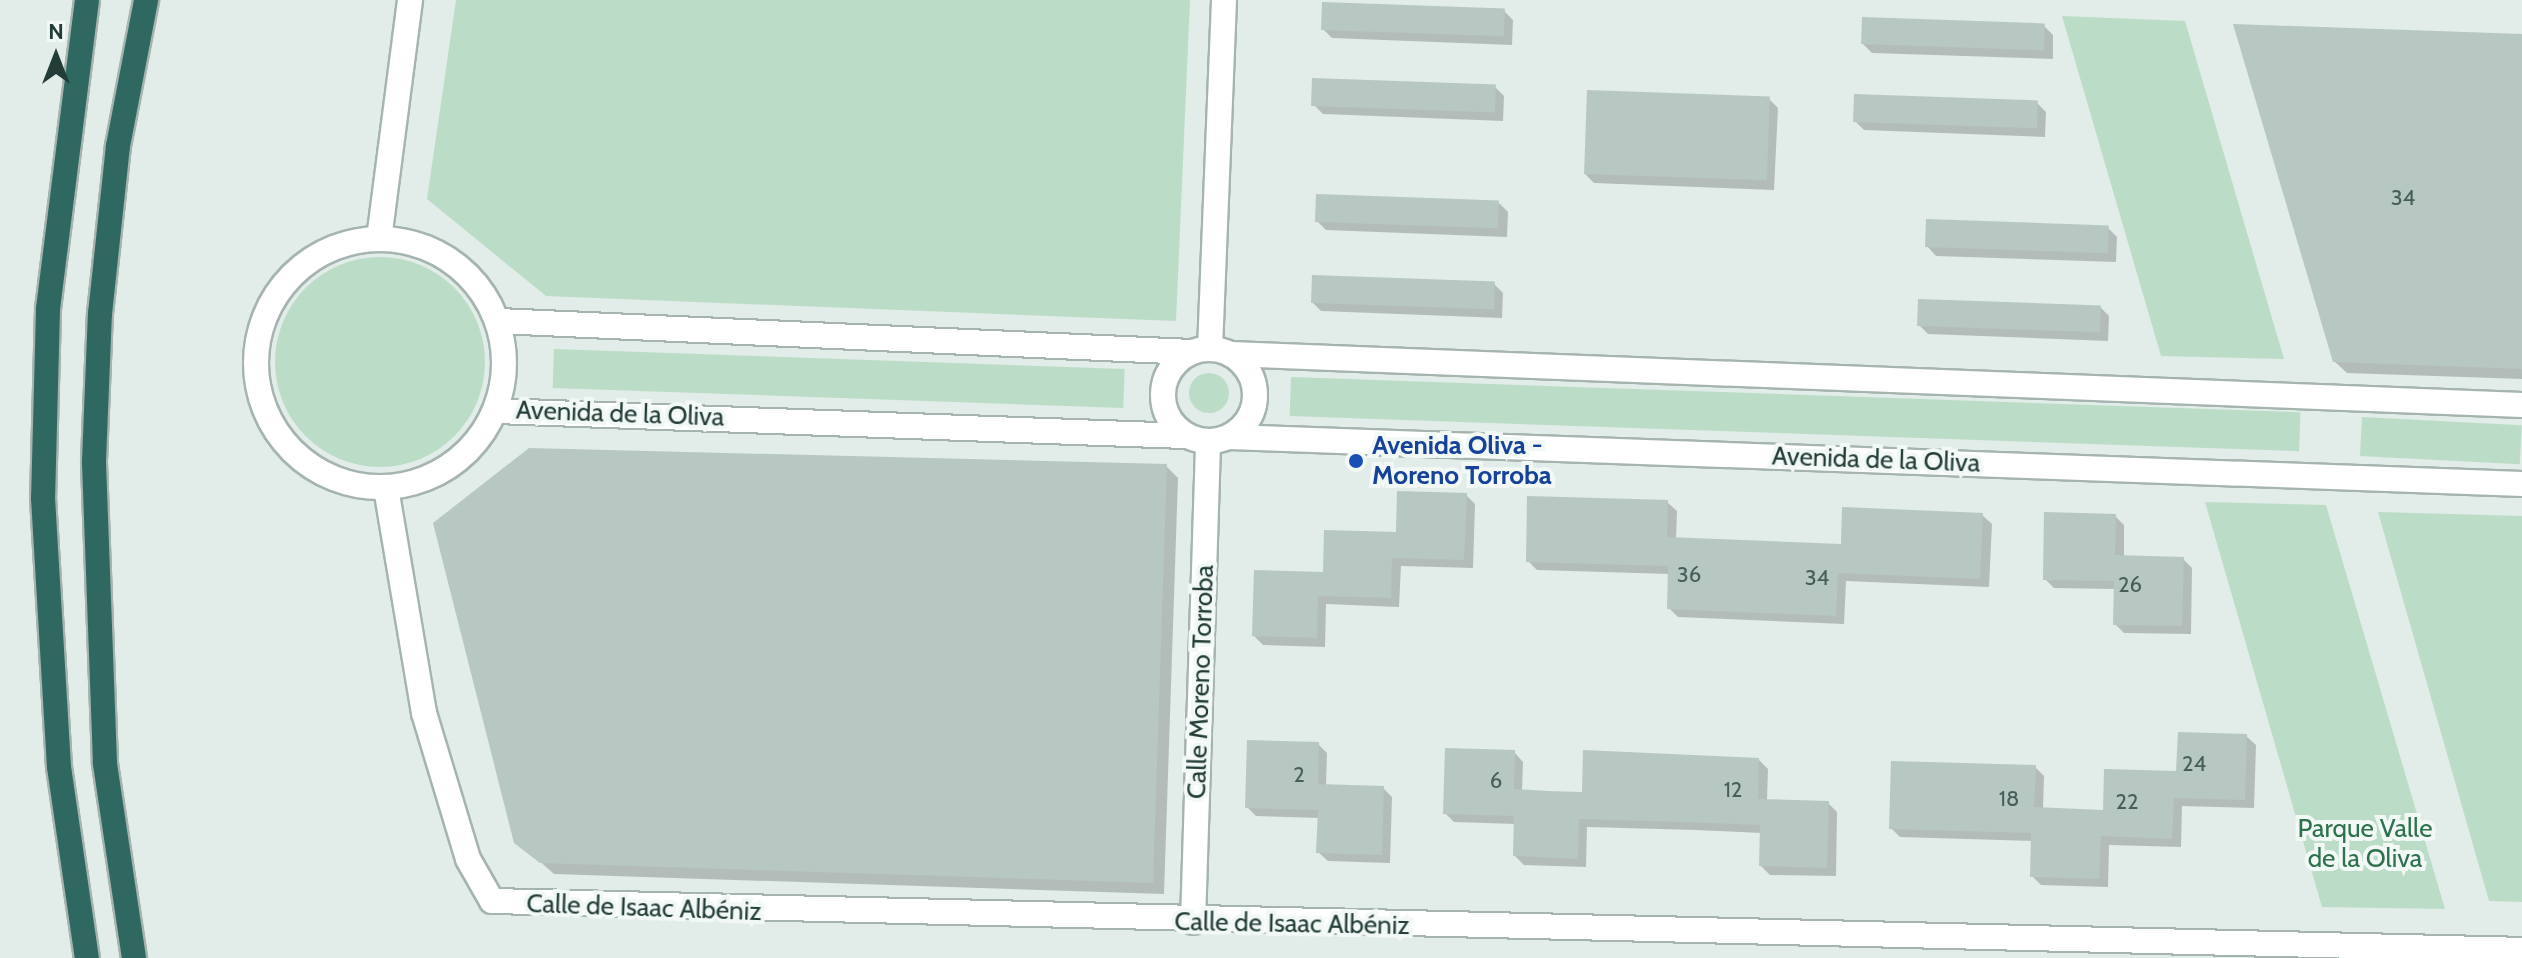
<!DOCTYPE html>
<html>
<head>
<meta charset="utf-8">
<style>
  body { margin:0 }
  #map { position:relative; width:2522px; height:958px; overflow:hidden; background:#e2ece8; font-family:Cabin,sans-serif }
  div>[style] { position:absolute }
  .green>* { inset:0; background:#bbddc7; transform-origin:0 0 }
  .round { border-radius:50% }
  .shadow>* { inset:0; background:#0003 }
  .building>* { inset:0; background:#b7c7c1; transform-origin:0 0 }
  .roads { filter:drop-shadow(2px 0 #a5b4af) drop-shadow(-2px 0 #a5b4af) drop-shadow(0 2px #a5b4af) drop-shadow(0 -2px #a5b4af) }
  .minor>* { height:24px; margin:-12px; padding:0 12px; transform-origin:12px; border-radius:12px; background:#fff }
  .minor>.ring { margin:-12px; padding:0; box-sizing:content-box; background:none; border:24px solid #fff; border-radius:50% }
  .highway>* { height:24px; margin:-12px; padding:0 12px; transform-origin:12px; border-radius:12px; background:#2f6860 }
  .dots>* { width:22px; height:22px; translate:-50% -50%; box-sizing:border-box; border:4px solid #f2f8f6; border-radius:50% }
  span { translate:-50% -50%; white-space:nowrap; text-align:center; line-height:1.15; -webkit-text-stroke:8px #f2f8f6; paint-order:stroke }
  .number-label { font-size:22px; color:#475f5a }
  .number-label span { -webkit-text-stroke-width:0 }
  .street-label { font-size:26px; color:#223c37 }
  .transit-label { font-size:26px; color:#164399; font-weight:700 }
  .left { translate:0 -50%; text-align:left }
  .park-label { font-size:26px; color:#2d724d }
  .north { position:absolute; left:16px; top:16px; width:80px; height:80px; -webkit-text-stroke:6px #f2f8f6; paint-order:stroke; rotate:0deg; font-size:22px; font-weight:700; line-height:32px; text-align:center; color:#223c37 }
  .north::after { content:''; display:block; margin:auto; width:28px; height:36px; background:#223c37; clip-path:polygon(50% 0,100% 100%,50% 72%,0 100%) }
</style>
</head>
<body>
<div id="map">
  <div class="green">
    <i style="clip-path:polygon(456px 0,1190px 0,1176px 321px,546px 296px,427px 199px)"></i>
    <i style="clip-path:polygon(2062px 16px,2185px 21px,2284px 359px,2161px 356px)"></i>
    <i class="round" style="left:275px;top:257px;width:210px;height:210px"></i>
    <i style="left:554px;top:349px;width:571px;height:39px;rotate:2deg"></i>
    <i class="round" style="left:1189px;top:373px;width:40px;height:40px"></i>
    <i style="left:1291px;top:377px;width:1010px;height:39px;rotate:2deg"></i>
    <i style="left:2362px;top:417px;width:160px;height:39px;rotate:3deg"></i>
    <i style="clip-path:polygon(2205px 502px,2326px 505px,2445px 909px,2322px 907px)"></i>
    <i style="clip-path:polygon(2378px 512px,2522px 516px,2522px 902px,2489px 901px)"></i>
  </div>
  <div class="shadow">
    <i style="clip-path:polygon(1504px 11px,1513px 20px,1512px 45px,1332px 38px,1323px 29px)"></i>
    <i style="clip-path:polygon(2044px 26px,2053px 35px,2053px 59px,1872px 53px,1863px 44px)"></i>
    <i style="clip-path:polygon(2522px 36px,2522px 379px,2347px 373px,2334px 361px)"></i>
    <i style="clip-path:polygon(1495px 87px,1504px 96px,1503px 121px,1323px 114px,1314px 105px)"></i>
    <i style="clip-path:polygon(1769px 99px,1778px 108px,1774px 190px,1594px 183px,1585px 174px)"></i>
    <i style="clip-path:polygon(2037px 103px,2046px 112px,2045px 137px,1864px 130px,1855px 121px)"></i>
    <i style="clip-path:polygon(1499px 203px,1508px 212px,1507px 237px,1326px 230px,1317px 221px)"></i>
    <i style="clip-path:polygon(2108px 228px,2117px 237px,2116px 262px,1936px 256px,1927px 246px)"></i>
    <i style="clip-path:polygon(1494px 284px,1503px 293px,1502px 318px,1321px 311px,1312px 302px)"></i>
    <i style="clip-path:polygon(2100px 307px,2109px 316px,2108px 341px,1928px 334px,1919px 325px)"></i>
    <i style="clip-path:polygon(1166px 466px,1178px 478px,1164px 894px,554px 874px,525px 848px)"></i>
    <i style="clip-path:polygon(1466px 495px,1475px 504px,1473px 568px,1401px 566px,1399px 607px,1326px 604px,1325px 647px,1263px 645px,1254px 636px,1325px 574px)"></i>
    <i style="clip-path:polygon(1667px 502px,1677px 511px,1676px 540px,1842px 546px,1982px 515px,1992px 524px,1989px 587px,1846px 581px,1844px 624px,1678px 617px,1669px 608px,1670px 574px,1537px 570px,1528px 561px)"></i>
    <i style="clip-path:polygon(2115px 516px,2124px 525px,2124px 558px,2183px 559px,2192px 568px,2191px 634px,2124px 633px,2115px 624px,2116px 589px,2054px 588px,2045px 579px)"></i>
    <i style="clip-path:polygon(2246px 736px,2256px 745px,2254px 808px,2182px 806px,2181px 847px,2109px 845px,2108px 887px,2041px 885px,2032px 876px,2033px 841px,1900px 837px,1891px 828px,2035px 767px,2044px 776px,2043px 810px,2105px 812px)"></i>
    <i style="clip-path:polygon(1318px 744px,1327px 753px,1326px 786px,1383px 788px,1392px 797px,1390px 863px,1328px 861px,1318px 852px,1319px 818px,1256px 816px,1247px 807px)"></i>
    <i style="clip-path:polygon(1514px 752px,1523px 762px,1522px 792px,1584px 794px,1759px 760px,1768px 769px,1767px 801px,1828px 803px,1837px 812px,1836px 876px,1770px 875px,1761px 866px,1762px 833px,1696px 830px,1587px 827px,1586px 867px,1524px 865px,1515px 856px,1516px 824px,1454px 822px,1445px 813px)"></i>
  </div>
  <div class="building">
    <i style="left:1322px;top:2px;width:183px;height:28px;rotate:2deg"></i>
    <i style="left:1862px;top:17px;width:183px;height:27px;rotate:2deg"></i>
    <i style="clip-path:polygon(2233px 24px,2522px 34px,2522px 369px,2333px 362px)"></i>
    <i style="left:1312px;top:78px;width:184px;height:28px;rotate:2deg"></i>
    <i style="left:1587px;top:90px;width:183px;height:84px;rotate:2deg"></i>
    <i style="left:1854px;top:94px;width:184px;height:28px;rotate:2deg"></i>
    <i style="left:1316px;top:194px;width:183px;height:28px;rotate:2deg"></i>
    <i style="left:1926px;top:219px;width:183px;height:28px;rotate:2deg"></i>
    <i style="left:1312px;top:275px;width:183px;height:28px;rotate:2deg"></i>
    <i style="left:1918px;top:299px;width:183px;height:27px;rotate:2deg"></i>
    <i style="clip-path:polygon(529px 448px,1167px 464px,1153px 883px,540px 863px,514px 843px,433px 523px)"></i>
    <i style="clip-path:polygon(1397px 491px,1467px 493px,1464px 560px,1392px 558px,1391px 598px,1318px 596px,1317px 638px,1252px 636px,1254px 570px,1323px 572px,1324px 530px,1396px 532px)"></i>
    <i style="clip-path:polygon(1527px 496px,1668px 500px,1667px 537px,1841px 544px,1842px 507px,1983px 513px,1980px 579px,1838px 573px,1836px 616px,1667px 609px,1668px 566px,1526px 562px)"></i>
    <i style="clip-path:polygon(2044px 512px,2116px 514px,2115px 555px,2184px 557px,2182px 626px,2113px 625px,2114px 581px,2043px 580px)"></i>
    <i style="clip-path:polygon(2178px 732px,2247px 734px,2245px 800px,2174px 798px,2172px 839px,2101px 836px,2099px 879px,2030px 877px,2031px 833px,1889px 829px,1891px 761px,2036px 765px,2034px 807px,2103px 810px,2104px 769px,2176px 771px)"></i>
    <i style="clip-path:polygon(1247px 740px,1319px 742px,1318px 784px,1384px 786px,1382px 855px,1316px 853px,1318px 810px,1245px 808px)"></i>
    <i style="clip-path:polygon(1445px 748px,1515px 750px,1514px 789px,1548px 791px,1582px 792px,1583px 750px,1759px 758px,1758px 799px,1829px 801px,1827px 868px,1759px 866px,1760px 825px,1685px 822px,1579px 819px,1578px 859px,1513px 856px,1514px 816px,1443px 814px)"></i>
  </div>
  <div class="roads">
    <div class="minor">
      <i style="left:379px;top:239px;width:241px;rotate:-82.6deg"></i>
      <i class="ring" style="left:256px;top:239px;width:224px;height:224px"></i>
      <i style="left:498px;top:321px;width:694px;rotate:2.56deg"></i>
      <i style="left:1210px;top:349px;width:349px;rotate:-87.7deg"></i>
      <i class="ring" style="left:1163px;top:349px;width:68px;height:68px"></i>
      <i style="left:1231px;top:354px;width:1292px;rotate:2.26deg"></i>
      <i style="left:496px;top:411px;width:689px;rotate:2.08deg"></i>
      <i style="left:1230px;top:437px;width:1293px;rotate:2.08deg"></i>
      <i style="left:386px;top:488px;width:228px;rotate:80.4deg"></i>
      <i style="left:424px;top:713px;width:152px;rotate:73.2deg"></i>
      <i style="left:468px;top:859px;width:48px;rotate:60.3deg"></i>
      <i style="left:492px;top:901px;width:2031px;rotate:1.38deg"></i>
      <i style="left:1193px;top:922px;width:480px;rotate:-88.2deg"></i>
    </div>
    <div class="highway">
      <i style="left:87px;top:0;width:312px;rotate:97.2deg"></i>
      <i style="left:48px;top:310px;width:188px;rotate:91.5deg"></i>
      <i style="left:43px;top:498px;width:269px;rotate:86.6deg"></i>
      <i style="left:59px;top:767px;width:193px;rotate:81.7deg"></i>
      <i style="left:134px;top:958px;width:197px;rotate:-98.5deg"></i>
      <i style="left:105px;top:763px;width:302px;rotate:-92.1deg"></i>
      <i style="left:94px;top:461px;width:147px;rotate:-87.7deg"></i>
      <i style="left:100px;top:314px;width:169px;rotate:-83.9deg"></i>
      <i style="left:118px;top:146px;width:149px;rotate:-79.1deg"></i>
    </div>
  </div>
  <div class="dots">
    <i style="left:1356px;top:461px;background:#1a4fb4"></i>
  </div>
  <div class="number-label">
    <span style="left:2403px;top:198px">34</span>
    <span style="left:1689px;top:575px">36</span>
    <span style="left:1817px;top:578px">34</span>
    <span style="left:2130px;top:585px">26</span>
    <span style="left:2194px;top:764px">24</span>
    <span style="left:1299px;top:775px">2</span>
    <span style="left:1496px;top:781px">6</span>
    <span style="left:1733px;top:790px">12</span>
    <span style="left:2009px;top:799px">18</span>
    <span style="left:2127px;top:802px">22</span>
  </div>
  <div class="street-label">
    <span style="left:620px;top:414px;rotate:2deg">Avenida de la Oliva</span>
    <span style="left:1876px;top:460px;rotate:2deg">Avenida de la Oliva</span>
    <span style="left:1201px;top:682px;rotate:-88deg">Calle Moreno Torroba</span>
    <span style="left:644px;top:908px;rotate:2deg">Calle de Isaac Albéniz</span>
    <span style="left:1292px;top:924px;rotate:1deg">Calle de Isaac Albéniz</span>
  </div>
  <div class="transit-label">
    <span class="left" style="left:1372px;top:461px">Avenida Oliva -<br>Moreno Torroba</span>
  </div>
  <div class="park-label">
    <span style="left:2365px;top:844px">Parque Valle<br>de la Oliva</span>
  </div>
  <div class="north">N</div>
</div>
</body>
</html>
